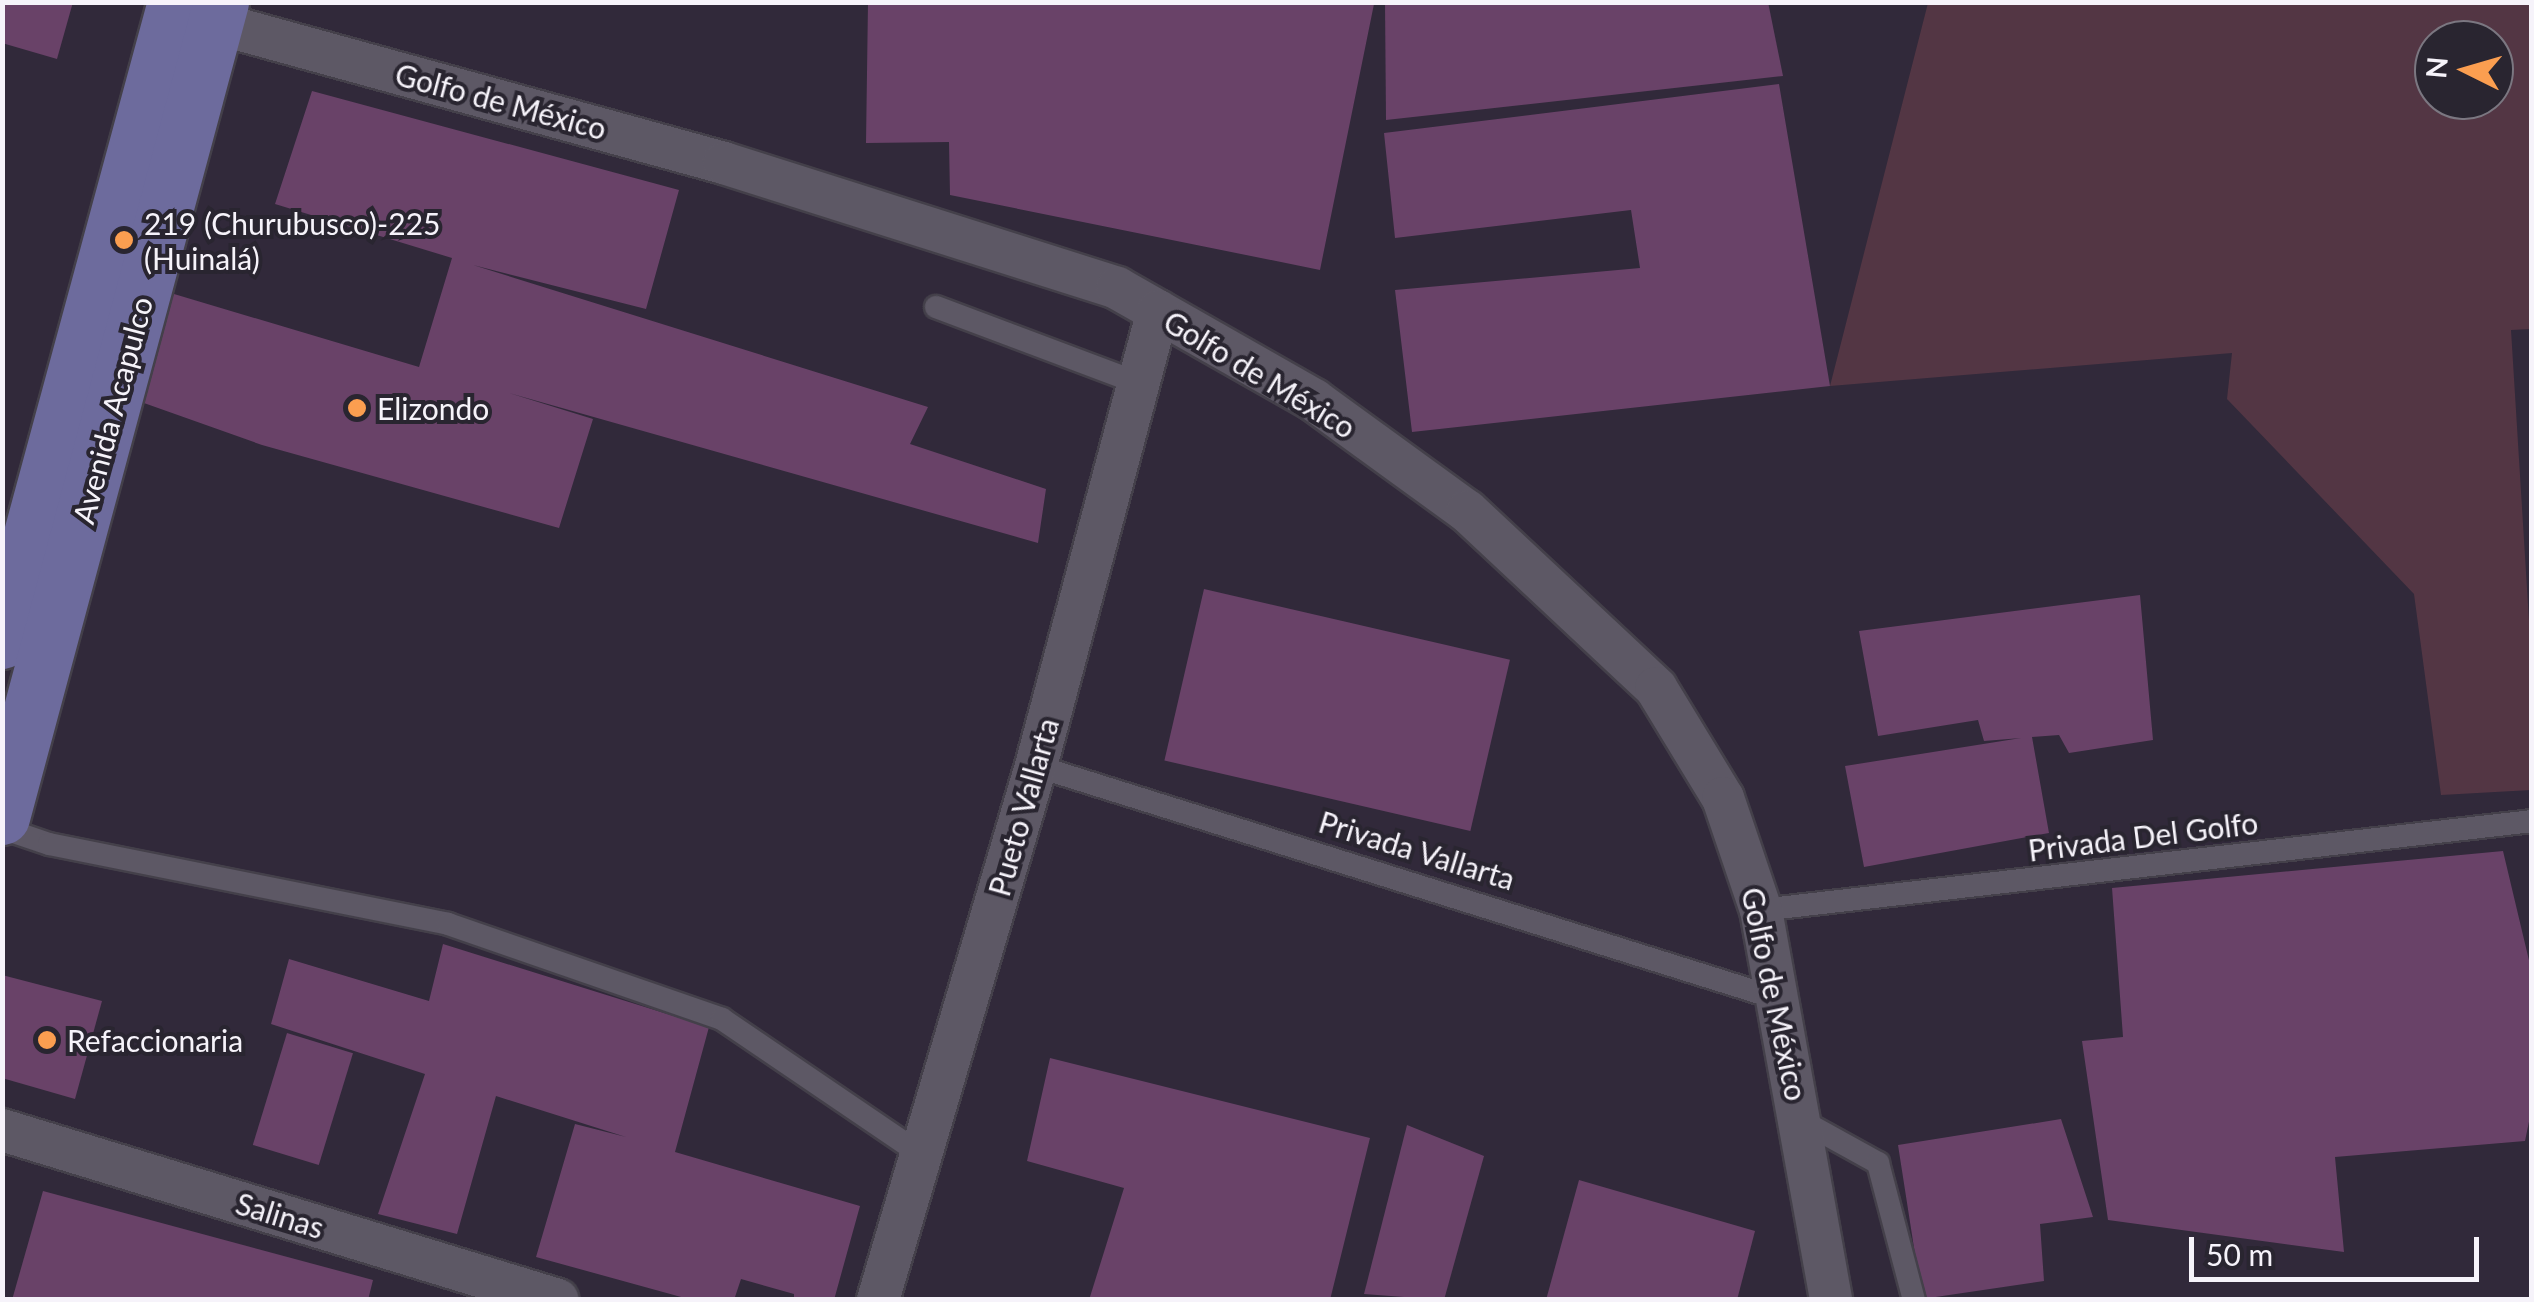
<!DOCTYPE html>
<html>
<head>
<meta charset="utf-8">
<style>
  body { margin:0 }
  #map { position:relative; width:2534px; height:1302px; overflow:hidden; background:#292530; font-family:Lato,sans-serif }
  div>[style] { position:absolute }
  .built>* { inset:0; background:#31293a }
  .green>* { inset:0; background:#533644 }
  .building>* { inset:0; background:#694268; transform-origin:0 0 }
  .roads { filter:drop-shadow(2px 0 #44404a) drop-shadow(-2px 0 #44404a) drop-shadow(0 2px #44404a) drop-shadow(0 -2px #44404a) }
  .service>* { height:22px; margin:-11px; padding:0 11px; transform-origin:11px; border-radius:11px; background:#5d5865 }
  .minor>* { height:42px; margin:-21px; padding:0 21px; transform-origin:21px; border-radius:21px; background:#5d5865 }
  .primary>* { height:55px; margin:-27.5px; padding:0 27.5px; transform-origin:27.5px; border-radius:27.5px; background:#6d6b9d }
  .dots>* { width:28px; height:28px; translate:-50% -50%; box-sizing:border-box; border:5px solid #292530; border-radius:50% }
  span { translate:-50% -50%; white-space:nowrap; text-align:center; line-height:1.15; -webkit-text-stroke:8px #292530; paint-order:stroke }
  .street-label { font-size:30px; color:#f6f3fa }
  .poi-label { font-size:30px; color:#f6f3fa }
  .left { translate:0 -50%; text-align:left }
  .frame { position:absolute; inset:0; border:5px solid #f6f3fa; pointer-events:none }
  .north { position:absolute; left:2414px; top:20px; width:100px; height:100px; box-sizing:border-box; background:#292530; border:2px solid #7b7781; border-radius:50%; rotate:275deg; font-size:28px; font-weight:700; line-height:40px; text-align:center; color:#f6f3fa }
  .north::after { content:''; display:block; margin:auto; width:35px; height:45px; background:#fb9e50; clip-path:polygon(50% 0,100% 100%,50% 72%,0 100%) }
  .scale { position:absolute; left:2189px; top:1237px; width:290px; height:45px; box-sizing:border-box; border:5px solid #f6f3fa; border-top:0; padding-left:12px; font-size:30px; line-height:35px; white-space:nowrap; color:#f6f3fa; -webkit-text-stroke:8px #292530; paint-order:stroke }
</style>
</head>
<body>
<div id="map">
  <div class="built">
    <i style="clip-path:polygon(evenodd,3px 3px,2531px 3px,2531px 1299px,3px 1299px,3px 3px,2434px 40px,2494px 40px,2494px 100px,2434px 100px,2434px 40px)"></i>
  </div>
  <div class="green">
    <i style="clip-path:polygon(evenodd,1928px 3px,2531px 3px,2531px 329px,2511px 330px,2531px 653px,2531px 790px,2441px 795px,2414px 594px,2227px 399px,2232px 353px,1830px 386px,1928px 3px,2434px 40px,2494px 40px,2494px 100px,2434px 100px,2434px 40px)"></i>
  </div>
  <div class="building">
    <i style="clip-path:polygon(2px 2px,73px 2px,57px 59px,2px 43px)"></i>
    <i style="clip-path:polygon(868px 2px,1374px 4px,1320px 270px,950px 195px,949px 142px,866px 143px)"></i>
    <i style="clip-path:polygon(1385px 2px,1768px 2px,1783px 76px,1386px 120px)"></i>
    <i style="clip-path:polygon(1779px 84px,1830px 386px,1412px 432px,1395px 290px,1640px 268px,1631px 210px,1395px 238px,1384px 133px)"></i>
    <i style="clip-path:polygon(312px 91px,679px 190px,646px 309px,473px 265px,928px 407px,910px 444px,1046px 489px,1038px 543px,509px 393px,593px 419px,559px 528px,262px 445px,127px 397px,164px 291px,419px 367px,452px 258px,275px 204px)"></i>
    <i style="left:1204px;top:589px;width:314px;height:176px;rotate:13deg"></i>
    <i style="clip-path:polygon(2140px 595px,2153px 740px,2069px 753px,2059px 735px,2032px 737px,2049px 833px,1864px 867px,1845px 766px,2021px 738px,1984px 741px,1978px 720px,1878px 736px,1859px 631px)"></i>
    <i style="clip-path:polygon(2503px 851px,2532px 973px,2532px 1107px,2525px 1141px,2335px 1157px,2344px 1252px,2108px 1220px,2082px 1041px,2123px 1037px,2112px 888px)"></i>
    <i style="clip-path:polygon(443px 944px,709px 1027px,675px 1152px,860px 1206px,834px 1300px,794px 1300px,794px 1294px,741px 1279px,734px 1300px,692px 1300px,536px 1257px,575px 1124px,626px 1137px,496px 1096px,457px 1234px,378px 1214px,425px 1074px,271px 1024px,289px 959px,429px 1001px)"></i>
    <i style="clip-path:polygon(2px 975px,102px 1001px,75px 1099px,2px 1078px)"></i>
    <i style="left:287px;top:1033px;width:69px;height:117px;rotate:17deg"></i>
    <i style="clip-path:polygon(1050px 1058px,1370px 1138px,1330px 1300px,1089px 1300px,1124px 1188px,1027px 1161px)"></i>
    <i style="clip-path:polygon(2061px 1119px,2093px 1217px,2040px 1224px,2044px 1281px,1922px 1299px,1898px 1145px)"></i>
    <i style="clip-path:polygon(1407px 1125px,1484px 1156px,1444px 1300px,1364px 1294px)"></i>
    <i style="clip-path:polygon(1579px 1180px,1755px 1231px,1737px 1300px,1546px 1300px)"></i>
    <i style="clip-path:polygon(43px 1191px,373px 1280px,368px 1300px,12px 1300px)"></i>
  </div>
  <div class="roads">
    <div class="service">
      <i style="left:936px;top:307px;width:216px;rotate:20.6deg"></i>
      <i style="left:1036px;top:766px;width:779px;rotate:17.41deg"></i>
      <i style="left:2px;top:828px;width:50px;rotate:18.8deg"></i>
      <i style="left:49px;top:844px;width:407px;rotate:11.3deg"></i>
      <i style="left:448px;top:924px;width:290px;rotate:19.1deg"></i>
      <i style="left:722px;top:1019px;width:240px;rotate:34.2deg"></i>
      <i style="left:1761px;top:910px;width:776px;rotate:-6.58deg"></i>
      <i style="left:1802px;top:1121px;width:87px;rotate:28.9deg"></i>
      <i style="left:1878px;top:1163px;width:142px;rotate:75.3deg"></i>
    </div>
    <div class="minor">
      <i style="left:187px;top:15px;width:557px;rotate:15.41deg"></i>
      <i style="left:724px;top:163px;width:412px;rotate:17.6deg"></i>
      <i style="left:1117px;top:288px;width:227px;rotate:29.6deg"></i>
      <i style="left:1314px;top:400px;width:189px;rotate:36deg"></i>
      <i style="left:1467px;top:511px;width:259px;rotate:43.1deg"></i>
      <i style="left:1656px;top:688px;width:129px;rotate:58.7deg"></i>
      <i style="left:1723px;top:798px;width:118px;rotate:71.3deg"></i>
      <i style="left:1761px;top:910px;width:396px;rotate:79.8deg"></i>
      <i style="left:2px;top:1130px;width:581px;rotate:17deg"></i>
      <i style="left:878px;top:1300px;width:557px;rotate:-73.52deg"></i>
      <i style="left:1036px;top:766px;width:471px;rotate:-75deg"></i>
    </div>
    <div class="primary">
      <i style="left:2px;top:641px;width:662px;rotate:-74.85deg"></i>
      <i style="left:2px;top:817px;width:844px;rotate:-74.96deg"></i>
    </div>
  </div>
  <div class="dots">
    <i style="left:124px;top:240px;background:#fb9e50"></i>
    <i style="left:357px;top:408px;background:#fb9e50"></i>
    <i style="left:47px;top:1040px;background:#fb9e50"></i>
  </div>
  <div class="street-label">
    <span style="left:501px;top:101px;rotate:15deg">Golfo de México</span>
    <span style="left:1260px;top:374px;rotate:31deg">Golfo de México</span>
    <span style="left:112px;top:410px;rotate:-75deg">Avenida Acapulco</span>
    <span style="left:1023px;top:807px;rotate:-74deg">Pueto Vallarta</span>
    <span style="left:2143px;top:836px;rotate:-7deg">Privada Del Golfo</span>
    <span style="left:1417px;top:850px;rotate:17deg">Privada Vallarta</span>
    <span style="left:1775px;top:994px;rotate:78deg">Golfo de México</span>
    <span style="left:280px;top:1215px;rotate:17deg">Salinas</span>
  </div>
  <div class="poi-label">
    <span class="left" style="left:144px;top:240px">219 (Churubusco)-225<br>(Huinalá)</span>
    <span class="left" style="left:377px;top:408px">Elizondo</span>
    <span class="left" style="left:67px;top:1040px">Refaccionaria</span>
  </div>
  <div class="frame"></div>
  <div class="north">N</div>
  <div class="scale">50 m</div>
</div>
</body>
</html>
